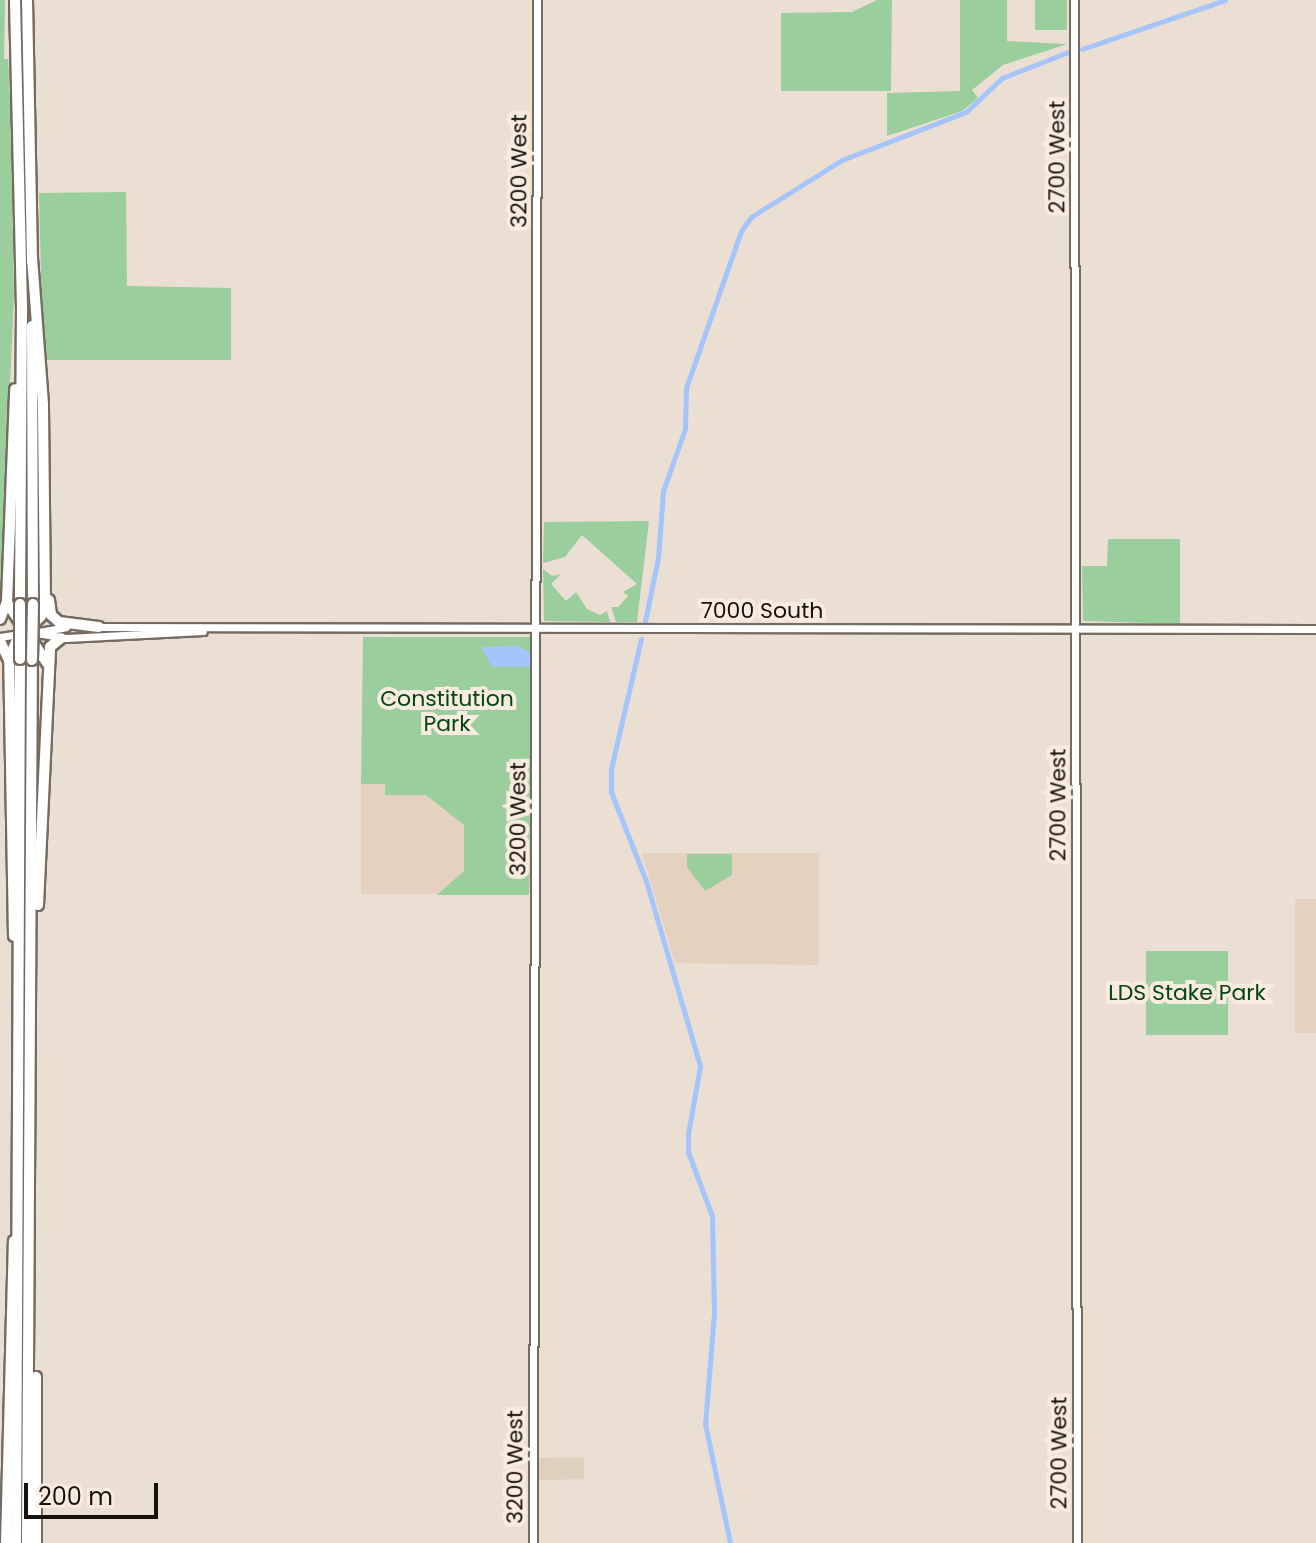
<!DOCTYPE html>
<html>
<head>
<meta charset="utf-8">
<style>
  body { margin:0 }
  #map { position:relative; width:1316px; height:1543px; overflow:hidden; background:#ebded2; font-family:Poppins,sans-serif }
  div>[style] { position:absolute }
  .commercial>* { inset:0; background:#dfd0be; transform-origin:0 0 }
  .built>* { inset:0; background:#e4d1bf; transform-origin:0 0 }
  .green>* { inset:0; background:#9ace9c; transform-origin:0 0 }
  .water>* { inset:0; background:#a5c4f9 }
  .canal>* { height:5px; margin:-2.5px; padding:0 2.5px; transform-origin:2.5px; border-radius:2.5px; background:#a5c4f9 }
  .roads { filter:drop-shadow(2px 0 #766b60) drop-shadow(-2px 0 #766b60) drop-shadow(0 2px #766b60) drop-shadow(0 -2px #766b60) }
  .secondary>* { height:7px; margin:-3.5px; padding:0 3.5px; transform-origin:3.5px; border-radius:3.5px; background:#fff }
  .highway>* { height:10px; margin:-5px; padding:0 5px; transform-origin:5px; border-radius:5px; background:#fff }
  .bridges { filter:drop-shadow(2px 0 #766b60) drop-shadow(-2px 0 #766b60) drop-shadow(0 2px #766b60) drop-shadow(0 -2px #766b60) }
  .highway-bridge>* { height:10px; margin:-5px; padding:0 5px; transform-origin:5px; border-radius:5px; background:#fff }
  span { translate:-50% -50%; white-space:nowrap; text-align:center; line-height:1.15; -webkit-text-stroke:8px #f9ebdf; paint-order:stroke }
  .street-label { font-size:22px; color:#17120e }
  .park-label { font-size:22px; color:#024610 }
  .scale { position:absolute; left:24px; top:1483px; width:134px; height:36px; box-sizing:border-box; border:4px solid #17120e; border-top:0; padding-left:10px; font-size:24px; line-height:28px; white-space:nowrap; color:#17120e; -webkit-text-stroke:6px #f9ebdf; paint-order:stroke }
</style>
</head>
<body>
<div id="map">
  <div class="commercial">
    <i style="left:538px;top:1458px;width:46px;height:22px;rotate:-1deg"></i>
  </div>
  <div class="built">
    <i style="left:361px;top:784px;width:170px;height:110px"></i>
    <i style="clip-path:polygon(642px 853px,819px 853px,819px 965px,675px 963px)"></i>
    <i style="left:1295px;top:899px;width:21px;height:134px"></i>
  </div>
  <div class="green">
    <i style="clip-path:polygon(0 0,5px 0,4px 59px,8px 59px,11px 116px,14px 296px,0 608px)"></i>
    <i style="clip-path:polygon(877px 0,892px 0,891px 91px,781px 91px,781px 13px,852px 12px)"></i>
    <i style="clip-path:polygon(960px 0,1007px 0,1007px 41px,1067px 44px,1003px 65px,972px 90px,978px 98px,962px 111px,887px 136px,887px 93px,960px 91px)"></i>
    <i style="left:1035px;top:0;width:32px;height:30px"></i>
    <i style="clip-path:polygon(126px 192px,127px 286px,231px 288px,231px 360px,43px 360px,39px 193px)"></i>
    <i style="clip-path:polygon(649px 521px,637px 622px,616px 622px,611px 607px,618px 607px,628px 596px,623px 592px,637px 584px,582px 535px,565px 557px,543px 563px,544px 522px)"></i>
    <i style="clip-path:polygon(1108px 539px,1180px 539px,1180px 624px,1083px 621px,1082px 566px,1107px 566px)"></i>
    <i style="clip-path:polygon(543px 569px,552px 576px,561px 574px,551px 584px,566px 601px,576px 592px,587px 609px,600px 615px,607px 611px,610px 622px,544px 621px)"></i>
    <i style="clip-path:polygon(363px 637px,532px 637px,529px 895px,437px 895px,464px 871px,464px 825px,426px 795px,385px 795px,385px 784px,361px 784px)"></i>
    <i style="clip-path:polygon(687px 854px,732px 854px,732px 875px,705px 891px,687px 867px)"></i>
    <i style="left:1146px;top:951px;width:82px;height:84px"></i>
  </div>
  <div class="water">
    <i style="clip-path:polygon(517px 646px,530px 652px,530px 667px,492px 667px,481px 647px)"></i>
  </div>
  <div class="canal">
    <i style="left:1082px;top:49px;width:151px;rotate:-18.9deg"></i>
    <i style="left:645px;top:621px;width:64px;rotate:-78.3deg"></i>
    <i style="left:658px;top:558px;width:67px;rotate:-85.7deg"></i>
    <i style="left:663px;top:491px;width:66px;rotate:-70.5deg"></i>
    <i style="left:685px;top:429px;width:41px;rotate:-88.6deg"></i>
    <i style="left:686px;top:388px;width:166px;rotate:-70.7deg"></i>
    <i style="left:741px;top:231px;width:17px;rotate:-54deg"></i>
    <i style="left:751px;top:217px;width:107px;rotate:-32.1deg"></i>
    <i style="left:842px;top:160px;width:133px;rotate:-21.2deg"></i>
    <i style="left:966px;top:112px;width:50px;rotate:-43.4deg"></i>
    <i style="left:1002px;top:78px;width:71px;rotate:-21.5deg"></i>
    <i style="left:641px;top:639px;width:133px;rotate:103deg"></i>
    <i style="left:611px;top:769px;width:23px;rotate:90deg"></i>
    <i style="left:611px;top:792px;width:96px;rotate:68.5deg"></i>
    <i style="left:646px;top:881px;width:193px;rotate:73.7deg"></i>
    <i style="left:700px;top:1066px;width:69px;rotate:100deg"></i>
    <i style="left:688px;top:1134px;width:18px;rotate:90deg"></i>
    <i style="left:688px;top:1152px;width:68px;rotate:69.4deg"></i>
    <i style="left:712px;top:1216px;width:97px;rotate:88.8deg"></i>
    <i style="left:714px;top:1313px;width:111px;rotate:94.6deg"></i>
    <i style="left:705px;top:1424px;width:122px;rotate:78.1deg"></i>
  </div>
  <div class="roads">
    <div class="secondary">
      <i style="left:1074px;top:0;width:1543px;rotate:89.89deg"></i>
      <i style="left:95px;top:627px;width:1221px;rotate:0.09deg"></i>
      <i style="left:39px;top:632px;width:27px;rotate:-10deg"></i>
      <i style="left:37px;top:633px;width:29px;rotate:10deg"></i>
      <i style="left:66px;top:638px;width:137px;rotate:-2.9deg"></i>
      <i style="left:0;top:637px;width:25px;rotate:-9deg"></i>
      <i style="left:533px;top:1543px;width:1543px;rotate:-89.85deg"></i>
    </div>
    <div class="highway">
      <i style="left:15px;top:0;width:308px;rotate:88.7deg"></i>
      <i style="left:22px;top:308px;width:296px;rotate:90.4deg"></i>
      <i style="left:27px;top:0;width:262px;rotate:88.9deg"></i>
      <i style="left:32px;top:326px;width:278px;rotate:89.8deg"></i>
      <i style="left:49px;top:600px;width:15px;rotate:82deg"></i>
      <i style="left:51px;top:615px;width:11px;rotate:41deg"></i>
      <i style="left:59px;top:622px;width:40px;rotate:7.1deg"></i>
      <i style="left:8px;top:604px;width:71px;rotate:56.5deg"></i>
      <i style="left:0;top:619px;width:18px;rotate:-68deg"></i>
      <i style="left:7px;top:602px;width:213px;rotate:-87.8deg"></i>
      <i style="left:0;top:641px;width:21px;rotate:65deg"></i>
      <i style="left:38px;top:905px;width:258px;rotate:-87.3deg"></i>
      <i style="left:50px;top:647px;width:14px;rotate:-39deg"></i>
      <i style="left:14px;top:936px;width:278px;rotate:-91deg"></i>
      <i style="left:9px;top:658px;width:20px;rotate:-66deg"></i>
      <i style="left:17px;top:640px;width:34px;rotate:-45deg"></i>
      <i style="left:41px;top:616px;width:16px;rotate:-76deg"></i>
      <i style="left:45px;top:600px;width:196px;rotate:-90.6deg"></i>
      <i style="left:43px;top:404px;width:148px;rotate:-94.3deg"></i>
      <i style="left:6px;top:1543px;width:302px;rotate:-88.5deg"></i>
      <i style="left:16px;top:1543px;width:884px;rotate:-89.74deg"></i>
      <i style="left:27px;top:1543px;width:883px;rotate:-89.68deg"></i>
      <i style="left:36px;top:1543px;width:166px;rotate:-90deg"></i>
    </div>
  </div>
  <div class="bridges">
    <div class="highway-bridge">
      <i style="left:20px;top:659px;width:55px;rotate:-90deg"></i>
      <i style="left:32px;top:660px;width:56px;rotate:-89deg"></i>
    </div>
  </div>
  <div class="street-label">
    <span style="left:1057px;top:157px;rotate:-90deg">2700 West</span>
    <span style="left:519px;top:171px;rotate:-90deg">3200 West</span>
    <span style="left:762px;top:611px">7000 South</span>
    <span style="left:1058px;top:805px;rotate:-90deg">2700 West</span>
    <span style="left:518px;top:819px;rotate:-90deg">3200 West</span>
    <span style="left:1059px;top:1453px;rotate:-90deg">2700 West</span>
    <span style="left:515px;top:1467px;rotate:-90deg">3200 West</span>
  </div>
  <div class="park-label">
    <span style="left:447px;top:711px">Constitution<br>Park</span>
    <span style="left:1187px;top:993px">LDS Stake Park</span>
  </div>
  <div class="scale">200 m</div>
</div>
</body>
</html>
